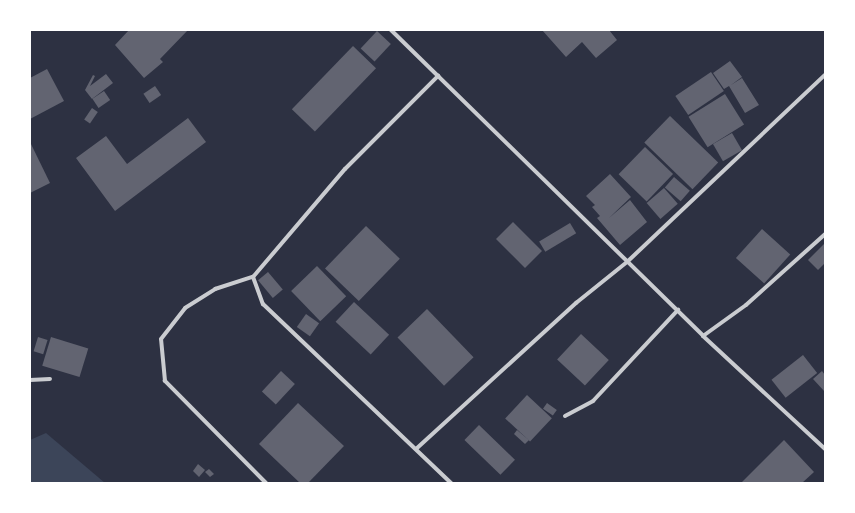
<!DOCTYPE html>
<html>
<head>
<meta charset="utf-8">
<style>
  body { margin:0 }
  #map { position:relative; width:855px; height:513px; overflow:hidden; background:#2d3142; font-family:"Roboto Condensed",sans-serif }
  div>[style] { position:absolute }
  .green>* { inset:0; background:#3c4559 }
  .building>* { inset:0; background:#626471; transform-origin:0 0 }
  .minor>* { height:4px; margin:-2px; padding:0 2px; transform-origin:2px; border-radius:2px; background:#caccd0 }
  span { translate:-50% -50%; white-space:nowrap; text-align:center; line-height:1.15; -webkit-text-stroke:3px #fff; paint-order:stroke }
  .frame { position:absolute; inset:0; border:31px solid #fff; pointer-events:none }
</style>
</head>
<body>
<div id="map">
  <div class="green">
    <i style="clip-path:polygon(46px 433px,105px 483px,30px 483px,30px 440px)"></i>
  </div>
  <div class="building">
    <i style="clip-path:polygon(129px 30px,188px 30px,160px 59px,163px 62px,144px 78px,115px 45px)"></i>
    <i style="clip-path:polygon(542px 30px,609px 30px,617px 40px,596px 58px,582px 42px,566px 57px)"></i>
    <i style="left:377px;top:31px;width:19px;height:24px;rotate:43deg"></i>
    <i style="left:353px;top:46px;width:32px;height:88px;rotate:44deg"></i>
    <i style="clip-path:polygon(730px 61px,742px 77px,731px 85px,742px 78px,759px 105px,745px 113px,729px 86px,724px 89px,713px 73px)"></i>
    <i style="clip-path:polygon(47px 69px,64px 101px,30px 119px,30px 78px)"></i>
    <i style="left:711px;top:72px;width:23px;height:43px;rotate:56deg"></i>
    <i style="clip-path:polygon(106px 74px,113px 83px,92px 99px,85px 90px,93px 75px,95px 76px,90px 86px)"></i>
    <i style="left:155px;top:86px;width:11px;height:14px;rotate:56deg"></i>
    <i style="left:104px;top:91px;width:11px;height:14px;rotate:56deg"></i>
    <i style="left:725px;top:94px;width:36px;height:43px;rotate:58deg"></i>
    <i style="left:92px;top:108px;width:7px;height:14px;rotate:34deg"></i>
    <i style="left:670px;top:116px;width:67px;height:37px;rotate:44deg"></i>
    <i style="clip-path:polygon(188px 118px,206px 142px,115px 211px,76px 158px,106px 136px,127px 164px)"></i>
    <i style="left:732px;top:133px;width:20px;height:22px;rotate:60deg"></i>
    <i style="clip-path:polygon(30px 142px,50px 183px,30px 193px)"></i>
    <i style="left:645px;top:147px;width:39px;height:38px;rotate:44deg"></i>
    <i style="clip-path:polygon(610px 174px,631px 197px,609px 218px,630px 200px,647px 222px,620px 245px,597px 218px,600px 216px,592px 207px,595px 205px,586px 196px)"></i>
    <i style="left:674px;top:177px;width:21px;height:14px;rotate:41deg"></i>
    <i style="left:664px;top:188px;width:21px;height:23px;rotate:49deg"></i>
    <i style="left:513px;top:222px;width:41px;height:24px;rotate:45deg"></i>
    <i style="left:570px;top:223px;width:12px;height:36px;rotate:59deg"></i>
    <i style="left:366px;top:226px;width:47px;height:59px;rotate:44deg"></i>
    <i style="left:762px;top:229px;width:38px;height:39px;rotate:42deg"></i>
    <i style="clip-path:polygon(825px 243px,825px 263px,818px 270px,808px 260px)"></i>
    <i style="left:317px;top:266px;width:42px;height:36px;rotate:46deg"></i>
    <i style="left:268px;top:272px;width:23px;height:13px;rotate:50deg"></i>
    <i style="left:354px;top:302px;width:48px;height:27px;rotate:43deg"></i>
    <i style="left:427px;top:309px;width:67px;height:41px;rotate:46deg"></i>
    <i style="left:306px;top:314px;width:16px;height:16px;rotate:35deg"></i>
    <i style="left:581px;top:334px;width:38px;height:35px;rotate:43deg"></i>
    <i style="left:38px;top:337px;width:10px;height:15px;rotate:17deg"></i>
    <i style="left:51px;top:337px;width:39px;height:30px;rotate:17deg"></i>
    <i style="left:803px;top:355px;width:23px;height:40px;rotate:52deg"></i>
    <i style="left:281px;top:371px;width:19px;height:28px;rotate:43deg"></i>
    <i style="clip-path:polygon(822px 371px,825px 375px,825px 392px,813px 379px)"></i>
    <i style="left:527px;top:395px;width:34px;height:32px;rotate:43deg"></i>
    <i style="clip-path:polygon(298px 403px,344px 446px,308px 483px,300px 483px,259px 444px)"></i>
    <i style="left:547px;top:403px;width:12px;height:7px;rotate:35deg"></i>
    <i style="left:479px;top:425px;width:50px;height:21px;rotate:44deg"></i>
    <i style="clip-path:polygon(517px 430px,529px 440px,525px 444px,514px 434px)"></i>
    <i style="clip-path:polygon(784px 440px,814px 472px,802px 483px,741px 483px)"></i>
    <i style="clip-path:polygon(198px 464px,205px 470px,199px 477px,193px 471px)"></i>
    <i style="clip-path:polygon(209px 469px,214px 474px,210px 477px,205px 472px)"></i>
  </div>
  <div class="minor">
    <i style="left:391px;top:30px;width:437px;rotate:44.4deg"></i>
    <i style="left:703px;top:336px;width:166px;rotate:42.8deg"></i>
    <i style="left:253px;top:277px;width:29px;rotate:70deg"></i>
    <i style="left:263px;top:304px;width:260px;rotate:43.6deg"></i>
    <i style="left:703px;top:336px;width:53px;rotate:-35.8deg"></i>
    <i style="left:746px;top:305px;width:106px;rotate:-41.9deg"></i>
    <i style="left:30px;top:380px;width:20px;rotate:-3deg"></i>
    <i style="left:565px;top:416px;width:32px;rotate:-28deg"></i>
    <i style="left:593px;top:401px;width:125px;rotate:-47deg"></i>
    <i style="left:416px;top:449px;width:217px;rotate:-42.4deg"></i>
    <i style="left:576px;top:303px;width:65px;rotate:-38.8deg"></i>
    <i style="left:627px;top:262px;width:272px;rotate:-43.4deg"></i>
    <i style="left:266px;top:483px;width:144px;rotate:-134.7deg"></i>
    <i style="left:165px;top:381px;width:42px;rotate:-95.4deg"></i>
    <i style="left:161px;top:339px;width:39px;rotate:-52deg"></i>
    <i style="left:185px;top:308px;width:36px;rotate:-32deg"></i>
    <i style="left:215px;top:289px;width:40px;rotate:-18deg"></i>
    <i style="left:253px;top:277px;width:142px;rotate:-49.6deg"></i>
    <i style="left:345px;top:169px;width:132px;rotate:-45deg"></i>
  </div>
  <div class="frame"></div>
</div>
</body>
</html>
